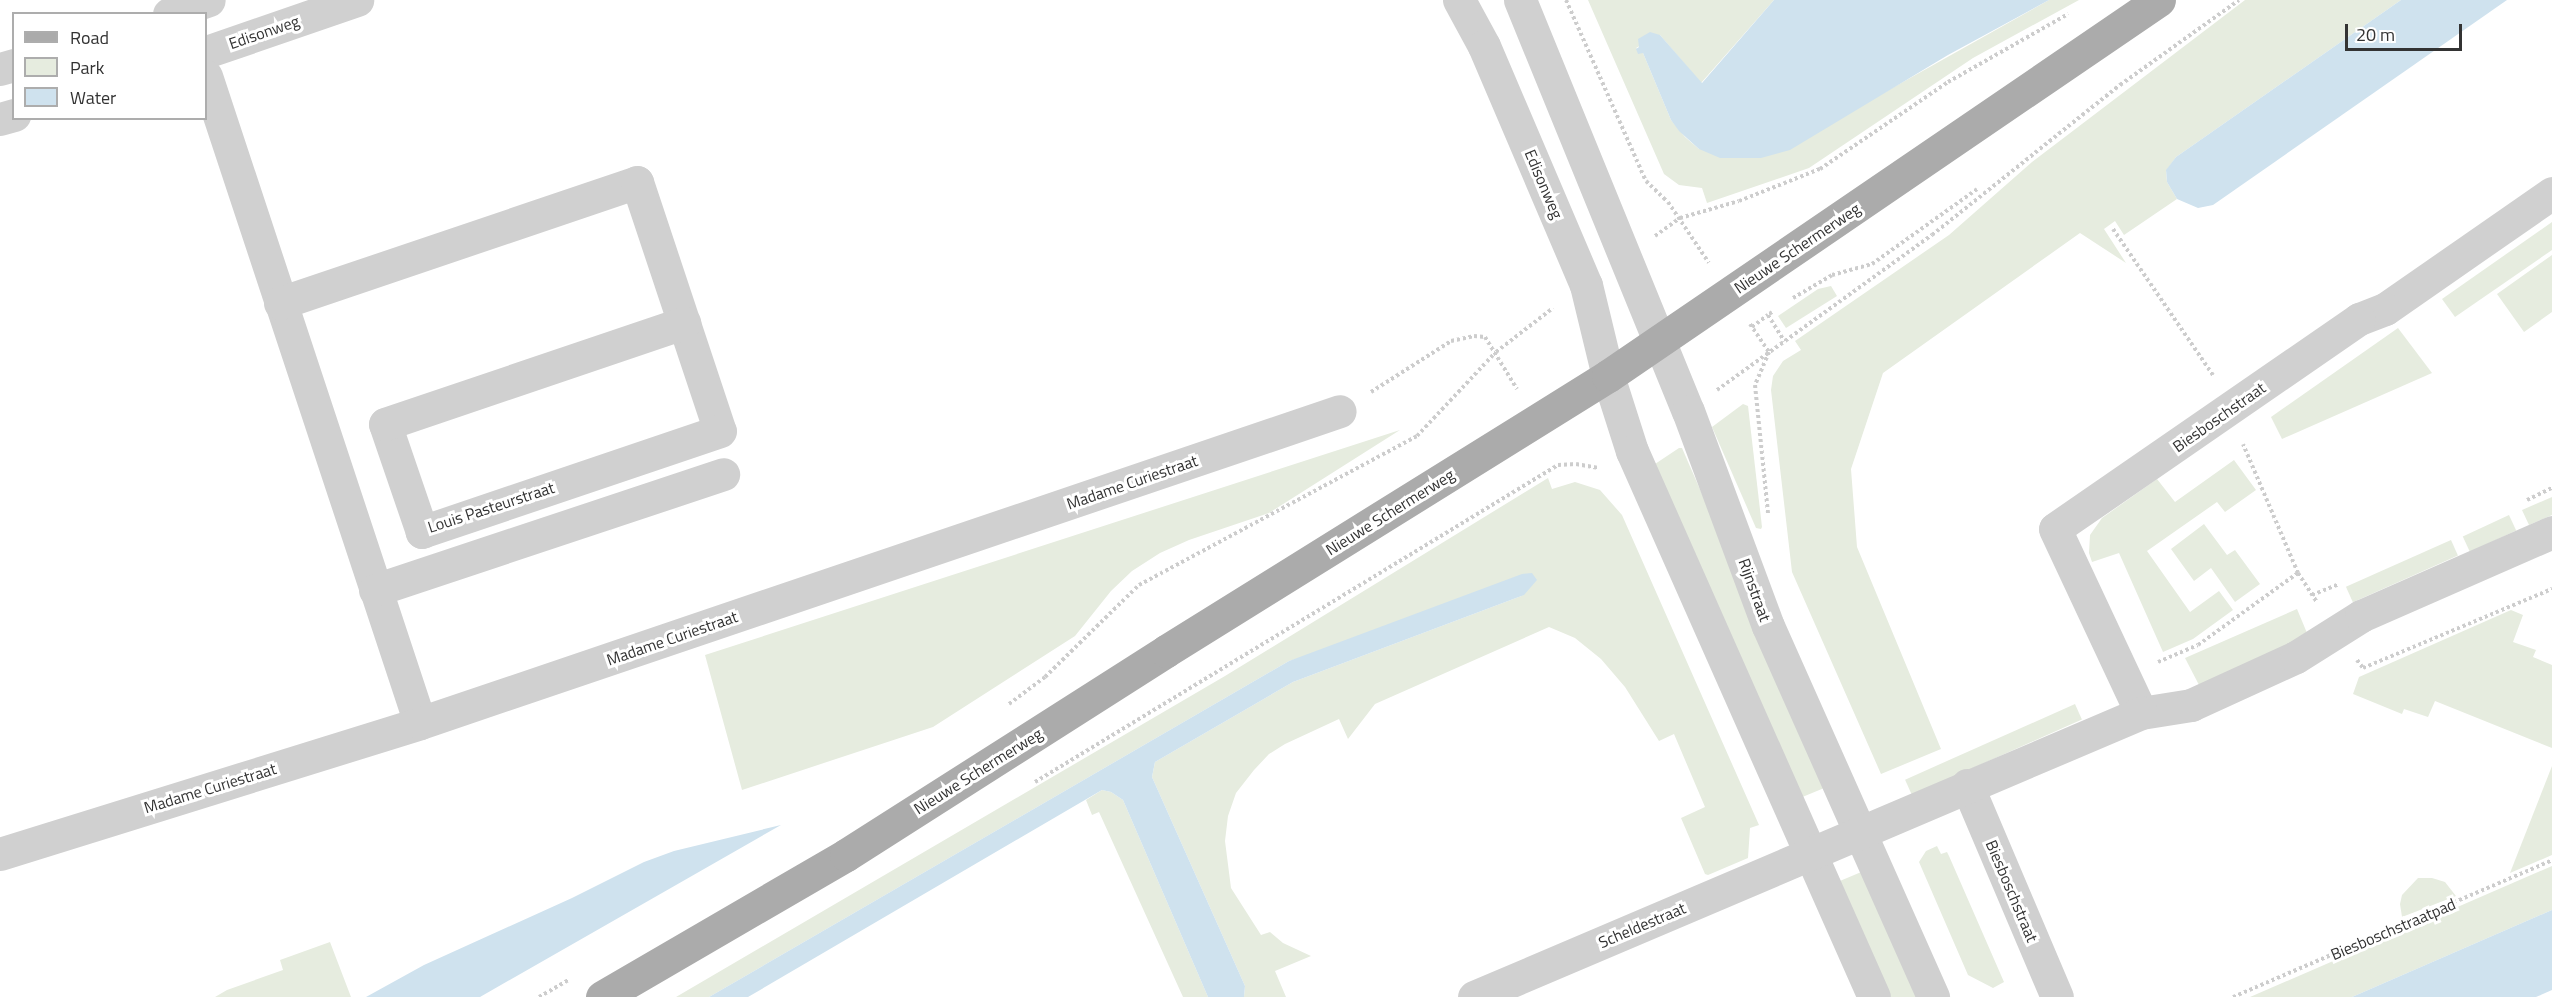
<!DOCTYPE html>
<html>
<head>
<meta charset="utf-8">
<style>
  body { margin:0 }
  #map { position:relative; width:2552px; height:997px; overflow:hidden; background:#fff; font-family:"Titillium Web",sans-serif }
  div>[style] { position:absolute }
  .green>* { inset:0; background:#e6ecdf; transform-origin:0 0 }
  .water>* { inset:0; background:#cfe2ee }
  .path>* { height:4px; margin-top:-2px; transform-origin:0; background:repeating-linear-gradient(90deg,#cdcdcd 0 3px,transparent 0 6px) }
  .minor>* { height:33px; margin:-16.5px; padding:0 16.5px; transform-origin:16.5px; border-radius:16.5px; background:#d0d0d0 }
  .major>* { height:33px; margin:-16.5px; padding:0 16.5px; transform-origin:16.5px; border-radius:16.5px; background:#ababab }
  span { translate:-50% -50%; white-space:nowrap; text-align:center; line-height:1.15; -webkit-text-stroke:6px #fff; paint-order:stroke }
  .street-label { font-size:16px; color:#333 }
  .legend { position:absolute; left:12px; top:12px; width:195px; height:108px; box-sizing:border-box; background:#fff; border:2px solid #adadad; margin:0; padding:8px 10px; list-style:none; font-size:18px; color:#333 }
  .legend li { display:flex; align-items:center; gap:12px; height:30px }
  .legend b { width:30px; border:2px solid #adadad }
  .scale { position:absolute; left:2345px; top:24px; width:117px; height:27px; box-sizing:border-box; border:3px solid #333; border-top:0; padding-left:8px; font-size:18px; line-height:21px; white-space:nowrap; color:#333; -webkit-text-stroke:4px #fff; paint-order:stroke }
</style>
</head>
<body>
<div id="map">
  <div class="green">
    <i style="clip-path:polygon(1588px 0,1774px 0,1701px 83px,1660px 35px,1636px 48px,1643px 53px,1671px 120px,1685px 137px,1699px 149px,1878px 96px,2049px 0,2079px 0,1973px 58px,1809px 168px,1707px 203px,1702px 188px,1679px 185px,1664px 174px)"></i>
    <i style="clip-path:polygon(2245px 0,2401px 0,2176px 157px,2166px 171px,2167px 182px,2177px 199px,2124px 235px,2115px 221px,2104px 229px,2126px 263px,2080px 233px,1883px 373px,1851px 469px,1857px 547px,1941px 749px,1881px 774px,1792px 572px,1771px 390px,1773px 376px,1783px 361px,1801px 350px,1795px 341px,1949px 235px,2032px 162px)"></i>
    <i style="clip-path:polygon(2552px 222px,2552px 250px,2455px 317px,2442px 299px)"></i>
    <i style="clip-path:polygon(2552px 255px,2552px 312px,2524px 332px,2497px 294px)"></i>
    <i style="clip-path:polygon(1831px 286px,1837px 296px,1786px 328px,1778px 316px,1818px 289px)"></i>
    <i style="clip-path:polygon(2398px 328px,2432px 373px,2282px 439px,2271px 417px)"></i>
    <i style="clip-path:polygon(1743px 404px,1748px 406px,1762px 527px,1761px 529px,1756px 528px,1712px 427px)"></i>
    <i style="clip-path:polygon(1400px 430px,1269px 513px,1189px 540px,1160px 553px,1132px 571px,1111px 591px,1075px 636px,933px 727px,742px 790px,705px 655px)"></i>
    <i style="clip-path:polygon(1679px 448px,1682px 448px,1829px 786px,1800px 798px,1655px 464px)"></i>
    <i style="clip-path:polygon(2234px 460px,2256px 490px,2225px 512px,2217px 502px,2147px 551px,2190px 612px,2219px 591px,2233px 610px,2193px 639px,2163px 652px,2119px 553px,2092px 562px,2089px 553px,2090px 535px,2102px 518px,2157px 479px,2175px 502px)"></i>
    <i style="clip-path:polygon(1548px 478px,1552px 489px,1575px 482px,1600px 490px,1622px 515px,1759px 825px,1750px 828px,1748px 858px,1708px 875px,1705px 874px,1681px 818px,1705px 807px,1674px 734px,1659px 741px,1625px 687px,1601px 659px,1575px 638px,1549px 627px,1375px 704px,1348px 739px,1339px 719px,1285px 744px,1269px 754px,1254px 770px,1236px 793px,1228px 816px,1225px 841px,1231px 888px,1261px 935px,1270px 932px,1283px 943px,1311px 956px,1275px 971px,1286px 997px,1244px 997px,1245px 986px,1152px 777px,1155px 762px,1293px 682px,1524px 595px,1289px 661px,709px 997px,676px 997px,1225px 676px)"></i>
    <i style="clip-path:polygon(2552px 497px,2552px 515px,2529px 525px,2522px 510px)"></i>
    <i style="left:2509px;top:515px;width:17px;height:51px;rotate:65deg"></i>
    <i style="clip-path:polygon(2204px 524px,2227px 555px,2235px 550px,2260px 584px,2235px 602px,2211px 568px,2194px 581px,2171px 549px)"></i>
    <i style="left:2451px;top:540px;width:17px;height:115px;rotate:66deg"></i>
    <i style="clip-path:polygon(2297px 609px,2307px 633px,2288px 646px,2199px 685px,2185px 658px)"></i>
    <i style="clip-path:polygon(2511px 610px,2523px 615px,2513px 642px,2536px 650px,2533px 657px,2552px 665px,2552px 748px,2435px 701px,2428px 717px,2404px 709px,2402px 714px,2353px 694px,2359px 677px)"></i>
    <i style="left:2075px;top:704px;width:17px;height:186px;rotate:66deg"></i>
    <i style="clip-path:polygon(2552px 766px,2552px 855px,2510px 873px)"></i>
    <i style="clip-path:polygon(1102px 790px,1111px 792px,1123px 800px,1208px 997px,1183px 997px,1099px 812px,1092px 815px,1086px 800px)"></i>
    <i style="clip-path:polygon(1937px 846px,1941px 854px,1947px 852px,1949px 856px,2004px 982px,1993px 988px,1968px 975px,1919px 862px,1926px 851px)"></i>
    <i style="clip-path:polygon(2552px 866px,2552px 910px,2352px 997px,2250px 997px)"></i>
    <i style="left:1866px;top:870px;width:138px;height:31px;rotate:67deg"></i>
    <i style="clip-path:polygon(2418px 878px,2432px 878px,2445px 882px,2456px 896px,2402px 917px,2400px 904px,2402px 895px)"></i>
    <i style="clip-path:polygon(330px 942px,351px 997px,215px 997px,227px 990px,283px 970px,280px 960px)"></i>
  </div>
  <div class="water">
    <i style="clip-path:polygon(1774px 0,2049px 0,1948px 55px,1790px 150px,1761px 158px,1720px 158px,1699px 149px,1679px 131px,1671px 120px,1643px 53px,1638px 54px,1636px 49px,1639px 47px,1638px 39px,1650px 32px,1660px 35px,1702px 83px)"></i>
    <i style="clip-path:polygon(2401px 0,2507px 0,2213px 205px,2198px 208px,2177px 199px,2167px 182px,2166px 170px,2176px 157px)"></i>
    <i style="clip-path:polygon(1532px 573px,1537px 580px,1524px 595px,1293px 682px,1155px 762px,1152px 777px,1245px 986px,1244px 997px,1208px 997px,1123px 800px,1111px 792px,1102px 790px,748px 997px,709px 997px,1289px 661px,1522px 574px)"></i>
    <i style="clip-path:polygon(781px 825px,480px 997px,366px 997px,424px 965px,572px 898px,644px 862px,674px 851px)"></i>
    <i style="clip-path:polygon(2552px 910px,2552px 990px,2536px 997px,2352px 997px)"></i>
  </div>
  <div class="path">
    <i style="left:1566px;top:0;width:198px;rotate:66.2deg"></i>
    <i style="left:1646px;top:181px;width:30px;rotate:44deg"></i>
    <i style="left:1668px;top:202px;width:73px;rotate:56.1deg"></i>
    <i style="left:2113px;top:229px;width:177px;rotate:55.6deg"></i>
    <i style="left:1655px;top:236px;width:31px;rotate:-36deg"></i>
    <i style="left:1680px;top:218px;width:61px;rotate:-16.1deg"></i>
    <i style="left:1739px;top:201px;width:87px;rotate:-21.6deg"></i>
    <i style="left:1820px;top:169px;width:155px;rotate:-34.2deg"></i>
    <i style="left:1948px;top:82px;width:138px;rotate:-29.5deg"></i>
    <i style="left:1793px;top:298px;width:45px;rotate:-30.5deg"></i>
    <i style="left:1832px;top:275px;width:41px;rotate:-15.4deg"></i>
    <i style="left:1872px;top:264px;width:129px;rotate:-35.5deg"></i>
    <i style="left:1772px;top:312px;width:5px;rotate:143deg"></i>
    <i style="left:1768px;top:315px;width:31px;rotate:58deg"></i>
    <i style="left:1750px;top:324px;width:34px;rotate:56deg"></i>
    <i style="left:1769px;top:352px;width:36px;rotate:113deg"></i>
    <i style="left:1755px;top:385px;width:130px;rotate:84.2deg"></i>
    <i style="left:1752px;top:327px;width:20px;rotate:-37deg"></i>
    <i style="left:1717px;top:390px;width:265px;rotate:-35.8deg"></i>
    <i style="left:1932px;top:235px;width:241px;rotate:-38.6deg"></i>
    <i style="left:2120px;top:85px;width:146px;rotate:-35.5deg"></i>
    <i style="left:1371px;top:392px;width:95px;rotate:-32.5deg"></i>
    <i style="left:1451px;top:341px;width:24px;rotate:-12deg"></i>
    <i style="left:1474px;top:336px;width:11px;rotate:5deg"></i>
    <i style="left:1485px;top:337px;width:61px;rotate:58.4deg"></i>
    <i style="left:2527px;top:500px;width:28px;rotate:-26deg"></i>
    <i style="left:2298px;top:573px;width:35px;rotate:57deg"></i>
    <i style="left:2312px;top:595px;width:29px;rotate:-22deg"></i>
    <i style="left:2357px;top:660px;width:10px;rotate:53deg"></i>
    <i style="left:2363px;top:668px;width:205px;rotate:-22.7deg"></i>
    <i style="left:2158px;top:662px;width:43px;rotate:-23deg"></i>
    <i style="left:2198px;top:645px;width:123px;rotate:-35.8deg"></i>
    <i style="left:2298px;top:573px;width:140px;rotate:-113.1deg"></i>
    <i style="left:1009px;top:704px;width:45px;rotate:-36.9deg"></i>
    <i style="left:1045px;top:677px;width:132px;rotate:-44.4deg"></i>
    <i style="left:1139px;top:585px;width:315px;rotate:-28.2deg"></i>
    <i style="left:1417px;top:436px;width:115px;rotate:-46.8deg"></i>
    <i style="left:1496px;top:352px;width:72px;rotate:-37.7deg"></i>
    <i style="left:1035px;top:782px;width:612px;rotate:-31.22deg"></i>
    <i style="left:1558px;top:465px;width:18px;rotate:-3deg"></i>
    <i style="left:1576px;top:464px;width:23px;rotate:10deg"></i>
    <i style="left:539px;top:997px;width:34px;rotate:-30deg"></i>
    <i style="left:2233px;top:997px;width:347px;rotate:-23.2deg"></i>
  </div>
  <div class="minor">
    <i style="left:1459px;top:0;width:52px;rotate:61.5deg"></i>
    <i style="left:1484px;top:46px;width:260px;rotate:66.9deg"></i>
    <i style="left:1586px;top:285px;width:94px;rotate:76.4deg"></i>
    <i style="left:1608px;top:376px;width:79px;rotate:72.3deg"></i>
    <i style="left:1632px;top:451px;width:597px;rotate:66.1deg"></i>
    <i style="left:1520px;top:0;width:444px;rotate:67.8deg"></i>
    <i style="left:1688px;top:411px;width:229px;rotate:69.6deg"></i>
    <i style="left:1768px;top:626px;width:406px;rotate:66deg"></i>
    <i style="left:169px;top:14px;width:42px;rotate:-19.3deg"></i>
    <i style="left:206px;top:52px;width:160px;rotate:-19deg"></i>
    <i style="left:0;top:69px;width:15px;rotate:-16deg"></i>
    <i style="left:206px;top:76px;width:681px;rotate:71.7deg"></i>
    <i style="left:0;top:119px;width:15px;rotate:-16deg"></i>
    <i style="left:2552px;top:193px;width:203px;rotate:145.2deg"></i>
    <i style="left:2385px;top:309px;width:28px;rotate:159deg"></i>
    <i style="left:2359px;top:319px;width:369px;rotate:145.4deg"></i>
    <i style="left:2055px;top:529px;width:203px;rotate:64.9deg"></i>
    <i style="left:2141px;top:713px;width:51px;rotate:-9.1deg"></i>
    <i style="left:2191px;top:705px;width:115px;rotate:-24.6deg"></i>
    <i style="left:2296px;top:657px;width:77px;rotate:-32.2deg"></i>
    <i style="left:2361px;top:616px;width:209px;rotate:-23.7deg"></i>
    <i style="left:280px;top:303px;width:377px;rotate:-18.7deg"></i>
    <i style="left:637px;top:182px;width:262px;rotate:71.6deg"></i>
    <i style="left:720px;top:431px;width:315px;rotate:161.3deg"></i>
    <i style="left:422px;top:532px;width:114px;rotate:-108.9deg"></i>
    <i style="left:385px;top:424px;width:316px;rotate:-18.7deg"></i>
    <i style="left:375px;top:590px;width:367px;rotate:-18.4deg"></i>
    <i style="left:1967px;top:785px;width:230px;rotate:67deg"></i>
    <i style="left:0;top:854px;width:440px;rotate:-17.3deg"></i>
    <i style="left:420px;top:723px;width:971px;rotate:-18.73deg"></i>
    <i style="left:1474px;top:997px;width:725px;rotate:-23.06deg"></i>
  </div>
  <div class="major">
    <i style="left:602px;top:997px;width:282px;rotate:-30.2deg"></i>
    <i style="left:846px;top:855px;width:379px;rotate:-32.5deg"></i>
    <i style="left:1166px;top:651px;width:521px;rotate:-31.89deg"></i>
    <i style="left:1608px;top:376px;width:667px;rotate:-34.31deg"></i>
  </div>
  <div class="street-label">
    <span style="left:264px;top:32px;rotate:-19deg">Edisonweg</span>
    <span style="left:1544px;top:184px;rotate:67deg">Edisonweg</span>
    <span style="left:1797px;top:248px;rotate:-34deg">Nieuwe Schermerweg</span>
    <span style="left:2219px;top:417px;rotate:-35deg">Biesboschstraat</span>
    <span style="left:1132px;top:482px;rotate:-19deg">Madame Curiestraat</span>
    <span style="left:491px;top:507px;rotate:-18deg">Louis Pasteurstraat</span>
    <span style="left:1390px;top:512px;rotate:-32deg">Nieuwe Schermerweg</span>
    <span style="left:1755px;top:590px;rotate:70deg">Rijnstraat</span>
    <span style="left:672px;top:638px;rotate:-19deg">Madame Curiestraat</span>
    <span style="left:978px;top:771px;rotate:-32deg">Nieuwe Schermerweg</span>
    <span style="left:210px;top:788px;rotate:-17deg">Madame Curiestraat</span>
    <span style="left:2012px;top:891px;rotate:67deg">Biesboschstraat</span>
    <span style="left:1642px;top:925px;rotate:-23deg">Scheldestraat</span>
    <span style="left:2393px;top:929px;rotate:-23deg">Biesboschstraatpad</span>
  </div>
  <ul class="legend">
  <li><b style="height:8px;background:#ababab"></b>Road</li>
  <li><b style="height:16px;background:#e6ecdf"></b>Park</li>
  <li><b style="height:16px;background:#cfe2ee"></b>Water</li>
  </ul>
  <div class="scale">20 m</div>
</div>
</body>
</html>
